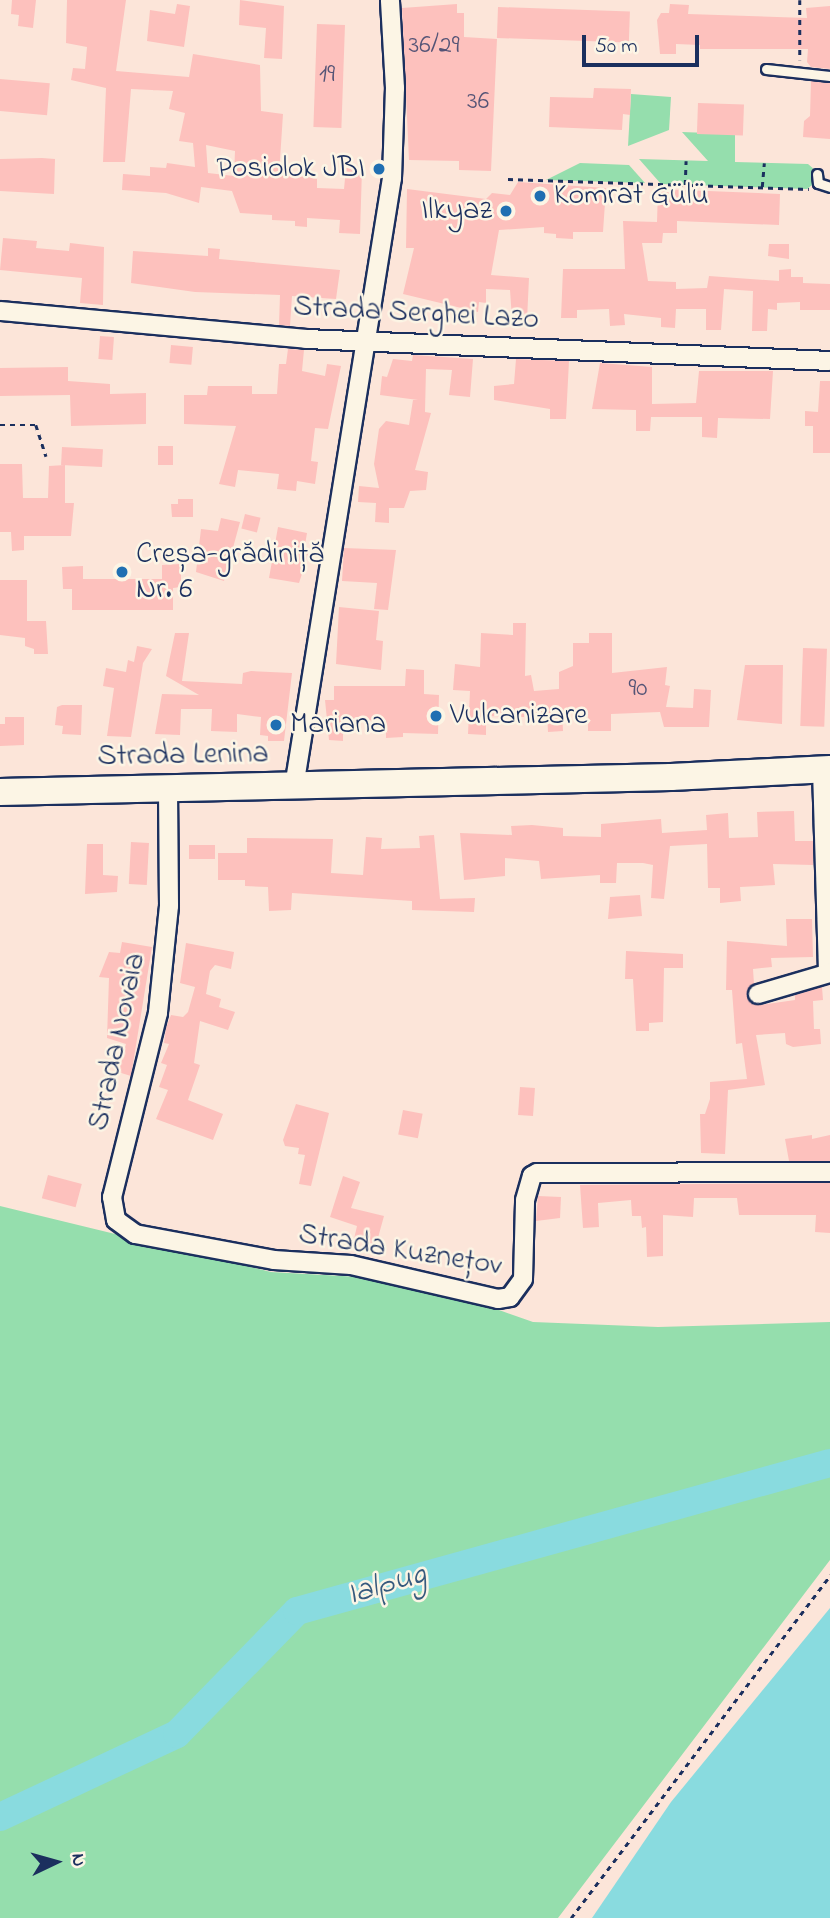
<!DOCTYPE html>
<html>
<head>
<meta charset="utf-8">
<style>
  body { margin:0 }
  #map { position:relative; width:830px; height:1918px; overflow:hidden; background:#fce5d9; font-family:"Indie Flower",sans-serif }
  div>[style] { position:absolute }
  .green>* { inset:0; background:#95dead }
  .water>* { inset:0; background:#89dbdf }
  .river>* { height:28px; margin:-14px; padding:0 14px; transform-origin:14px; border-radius:14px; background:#89dbdf }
  .building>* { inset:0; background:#fdc1bd; transform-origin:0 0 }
  .path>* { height:2.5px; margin-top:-1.25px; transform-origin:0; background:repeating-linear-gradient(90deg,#1b2f5e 0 5px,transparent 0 10px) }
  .roads { filter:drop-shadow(2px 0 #1b2f5e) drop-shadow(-2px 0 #1b2f5e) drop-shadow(0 2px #1b2f5e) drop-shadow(0 -2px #1b2f5e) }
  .service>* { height:9px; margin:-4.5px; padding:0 4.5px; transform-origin:4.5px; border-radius:4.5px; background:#fcf5e5 }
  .minor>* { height:18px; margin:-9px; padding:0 9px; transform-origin:9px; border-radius:9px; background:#fcf5e5 }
  .primary>* { height:26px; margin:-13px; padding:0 13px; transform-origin:13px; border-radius:13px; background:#fcf5e5 }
  .dots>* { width:19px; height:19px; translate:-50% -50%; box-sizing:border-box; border:4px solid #fcf5e5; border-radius:50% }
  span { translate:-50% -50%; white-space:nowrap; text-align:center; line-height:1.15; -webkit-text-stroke:5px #fcf5e5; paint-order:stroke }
  .number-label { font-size:26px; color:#545476 }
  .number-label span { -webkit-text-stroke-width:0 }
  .poi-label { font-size:30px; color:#1b2f5e }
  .right { translate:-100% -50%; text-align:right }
  .left { translate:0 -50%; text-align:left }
  .street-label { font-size:30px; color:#1b2f5e }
  .water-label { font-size:32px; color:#365a7e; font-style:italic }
  .north { position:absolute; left:21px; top:1827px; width:70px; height:70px; -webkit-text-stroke:5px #fcf5e5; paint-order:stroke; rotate:85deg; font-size:19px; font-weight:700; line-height:28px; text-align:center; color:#1b2f5e }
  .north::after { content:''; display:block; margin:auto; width:24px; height:32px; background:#1b2f5e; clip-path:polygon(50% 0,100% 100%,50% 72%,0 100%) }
  .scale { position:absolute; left:582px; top:35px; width:117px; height:32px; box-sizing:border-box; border:4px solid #1b2f5e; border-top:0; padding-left:9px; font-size:21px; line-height:24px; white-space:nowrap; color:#1b2f5e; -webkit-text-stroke:5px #fcf5e5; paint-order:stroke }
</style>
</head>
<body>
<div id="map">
  <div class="green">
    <i style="clip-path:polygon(631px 94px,671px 97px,669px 130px,628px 146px)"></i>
    <i style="clip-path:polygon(682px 132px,735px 134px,735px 162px,808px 164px,815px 170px,816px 182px,807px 189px,661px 184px,639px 159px,708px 161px)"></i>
    <i style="clip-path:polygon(580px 163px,629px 165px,645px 183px,546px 180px)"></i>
    <i style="clip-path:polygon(0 1206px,271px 1272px,360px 1277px,499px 1310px,533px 1322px,658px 1327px,830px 1322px,830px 1560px,558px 1918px,0 1918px)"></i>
  </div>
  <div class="water">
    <i style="clip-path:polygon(830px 1608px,830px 1918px,592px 1918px,671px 1802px)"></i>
  </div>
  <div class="river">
    <i style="left:0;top:1817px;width:195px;rotate:-25.1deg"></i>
    <i style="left:177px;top:1734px;width:172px;rotate:-45.7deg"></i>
    <i style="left:297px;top:1611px;width:553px;rotate:-15.52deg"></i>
  </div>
  <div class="building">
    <i style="clip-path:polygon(12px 0,36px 0,33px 28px,18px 26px,19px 15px,11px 14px)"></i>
    <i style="clip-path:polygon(evenodd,67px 0,126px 0,116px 71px,189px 77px,193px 54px,260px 65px,261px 111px,283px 114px,279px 175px,309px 177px,317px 179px,317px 188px,344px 189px,346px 168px,362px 169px,360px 234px,339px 233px,340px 220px,307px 218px,307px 227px,295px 226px,295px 221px,272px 220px,272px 215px,240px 213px,232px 191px,201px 187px,199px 203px,166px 193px,122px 190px,123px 174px,150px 176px,150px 167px,166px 168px,167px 163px,195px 167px,193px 143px,179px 141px,185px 113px,169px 109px,173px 91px,131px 89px,125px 162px,103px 162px,106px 88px,71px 80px,73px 68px,85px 69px,87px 47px,66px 43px,67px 0,206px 145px,235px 151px,234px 176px,208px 173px,206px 145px)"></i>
    <i style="clip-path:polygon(240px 0,284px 6px,282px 59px,264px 58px,266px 28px,239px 25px)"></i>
    <i style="clip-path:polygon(177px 4px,190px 6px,184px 47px,147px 41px,150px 10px,175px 14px)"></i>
    <i style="clip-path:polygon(457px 4px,457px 13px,464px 13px,464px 37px,497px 39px,491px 171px,459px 170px,459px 161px,409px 160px,402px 8px)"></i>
    <i style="clip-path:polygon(670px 4px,689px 5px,688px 14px,807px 18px,806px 8px,830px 6px,830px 69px,811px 67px,807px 62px,808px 49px,700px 49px,700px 45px,676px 44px,676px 54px,660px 54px,657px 20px,661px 13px,669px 13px)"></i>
    <i style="left:498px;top:7px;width:132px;height:31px;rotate:2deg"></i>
    <i style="left:317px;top:24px;width:28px;height:103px;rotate:2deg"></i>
    <i style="left:0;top:79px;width:50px;height:32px;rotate:5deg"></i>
    <i style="clip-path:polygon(811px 81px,830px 83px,830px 139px,803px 137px,804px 121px,810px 116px)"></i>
    <i style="clip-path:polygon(594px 88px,631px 89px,630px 115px,623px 114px,622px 130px,549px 127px,550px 97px,593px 98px)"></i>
    <i style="left:698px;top:103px;width:46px;height:31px;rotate:2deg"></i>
    <i style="clip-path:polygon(42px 158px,55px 159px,54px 194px,0 191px,0 159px)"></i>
    <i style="clip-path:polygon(518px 182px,606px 188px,603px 232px,573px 232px,573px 239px,556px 238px,556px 234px,544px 233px,544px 227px,499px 230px,491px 275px,529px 278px,527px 320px,512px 319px,510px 290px,486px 289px,486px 303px,479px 302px,478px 312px,403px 294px,414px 248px,406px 248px,407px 189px,486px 199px,492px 193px,510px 195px)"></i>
    <i style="clip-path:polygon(658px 189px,780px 194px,779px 225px,677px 221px,677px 233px,663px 233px,662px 243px,642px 243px,648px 281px,676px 282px,676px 289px,707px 288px,709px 276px,779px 281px,779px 270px,791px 269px,791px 277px,803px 277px,803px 283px,830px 284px,830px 310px,800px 310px,800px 302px,777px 303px,777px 310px,768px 309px,767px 331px,752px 331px,753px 291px,724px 289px,721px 330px,706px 330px,706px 309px,676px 309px,675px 328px,661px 327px,661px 318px,624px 314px,625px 325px,610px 326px,609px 309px,577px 310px,577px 318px,561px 318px,563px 269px,625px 269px,623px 221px,657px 222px)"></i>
    <i style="clip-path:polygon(3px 238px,37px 241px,36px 248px,69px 251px,70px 243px,104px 247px,103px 305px,80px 303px,82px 278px,0 270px)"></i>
    <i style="clip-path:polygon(769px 244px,789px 244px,789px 259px,768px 256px)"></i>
    <i style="clip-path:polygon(208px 248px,220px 249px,219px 259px,340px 270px,336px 299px,292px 296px,290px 326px,279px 325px,280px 295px,195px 292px,131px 283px,133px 251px,208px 256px)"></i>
    <i style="left:100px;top:336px;width:14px;height:23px;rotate:4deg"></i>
    <i style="left:171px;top:345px;width:22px;height:18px;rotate:5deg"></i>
    <i style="clip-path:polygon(288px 349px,304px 350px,302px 371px,325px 376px,327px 364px,341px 366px,328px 429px,315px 428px,311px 461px,318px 462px,315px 484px,297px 481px,296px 491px,277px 489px,279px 474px,238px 470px,235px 487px,219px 484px,236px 426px,184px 424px,184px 395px,207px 395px,208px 386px,252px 386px,252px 394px,277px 394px,279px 364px,286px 364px)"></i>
    <i style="clip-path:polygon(413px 355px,473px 359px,470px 397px,449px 395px,452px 370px,426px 369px,425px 412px,431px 413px,415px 470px,428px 472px,426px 490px,410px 491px,404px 508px,389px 508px,389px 523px,375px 522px,376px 503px,358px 502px,359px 486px,379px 488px,374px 464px,379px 429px,386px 421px,409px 425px,413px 400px,418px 400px,380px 395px,382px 376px,387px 377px,393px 359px,412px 361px)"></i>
    <i style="clip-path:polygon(516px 359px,569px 361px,566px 419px,550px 419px,550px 409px,494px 400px,494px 386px,514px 384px)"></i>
    <i style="clip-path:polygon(600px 363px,652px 367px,652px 404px,696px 403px,699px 371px,773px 371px,770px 419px,718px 418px,717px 438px,702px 437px,702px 417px,651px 417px,650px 431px,636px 431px,636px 410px,592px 409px)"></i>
    <i style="clip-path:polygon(68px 367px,68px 381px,110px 384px,110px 394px,146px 393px,146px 424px,71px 426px,70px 395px,0 396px,0 368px)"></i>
    <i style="clip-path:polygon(820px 381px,830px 381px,830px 453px,813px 453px,813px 426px,805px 426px,805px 411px,818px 412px)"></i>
    <i style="left:158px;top:446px;width:15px;height:19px"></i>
    <i style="left:62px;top:447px;width:41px;height:18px;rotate:3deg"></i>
    <i style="clip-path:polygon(0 464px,22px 464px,23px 498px,48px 498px,49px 466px,65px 465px,65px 503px,74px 503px,71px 536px,24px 536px,24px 550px,12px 551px,11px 532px,0 532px)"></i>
    <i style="clip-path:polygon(178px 499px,193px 499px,193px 517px,172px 517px,171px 504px,178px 504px)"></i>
    <i style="left:245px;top:514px;width:16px;height:15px;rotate:14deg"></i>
    <i style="clip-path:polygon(221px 518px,240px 522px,224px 581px,196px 572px,201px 529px,218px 531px)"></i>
    <i style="clip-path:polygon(278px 527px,307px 533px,304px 551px,309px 552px,299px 583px,269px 578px)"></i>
    <i style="clip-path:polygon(344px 548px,396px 550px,388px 610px,374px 609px,377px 583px,342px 581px)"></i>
    <i style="clip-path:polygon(181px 564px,181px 587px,173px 588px,173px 610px,72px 610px,72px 589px,63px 589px,62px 567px,83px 566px,83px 579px,162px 579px,162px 565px)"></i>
    <i style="clip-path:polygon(0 580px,27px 580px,27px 621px,46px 621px,48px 654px,34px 654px,34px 649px,25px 646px,25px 638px,0 635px)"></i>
    <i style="clip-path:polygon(339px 607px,379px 611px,376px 640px,383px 641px,381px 670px,336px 664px)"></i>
    <i style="clip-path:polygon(513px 623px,526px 623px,525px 676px,531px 675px,534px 691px,559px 689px,559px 672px,573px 666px,573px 643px,589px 643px,589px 633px,612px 633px,612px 673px,667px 667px,665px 685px,670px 686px,666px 707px,693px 708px,694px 689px,711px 690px,709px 727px,664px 727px,660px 712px,611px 714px,611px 731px,588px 731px,588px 712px,562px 711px,563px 731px,548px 732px,547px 713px,524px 713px,524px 717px,486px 716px,486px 735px,468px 734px,470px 691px,453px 690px,455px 664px,480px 667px,481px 633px,513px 635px)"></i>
    <i style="clip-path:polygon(175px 633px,189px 633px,182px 681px,242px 684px,243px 673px,251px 671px,292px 673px,284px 741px,268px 741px,268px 736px,260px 735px,261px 717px,237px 714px,237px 732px,211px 731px,212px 709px,181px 709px,180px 735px,155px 734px,162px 694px,199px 695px,166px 676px)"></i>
    <i style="clip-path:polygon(137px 646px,152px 649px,143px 663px,131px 737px,107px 736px,114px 688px,103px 686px,106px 668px,126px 672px,128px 660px,134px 662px)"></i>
    <i style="left:803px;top:648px;width:24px;height:78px;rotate:2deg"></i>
    <i style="clip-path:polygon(745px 665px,783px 665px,782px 724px,737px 720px)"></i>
    <i style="clip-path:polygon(406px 669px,424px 670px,424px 694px,439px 695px,438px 734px,403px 733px,403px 737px,386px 738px,386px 720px,343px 721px,343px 741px,329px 740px,325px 700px,334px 700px,334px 686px,405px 686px)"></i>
    <i style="clip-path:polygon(62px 705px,82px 705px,81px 735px,62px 734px,63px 726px,55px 725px,57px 707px)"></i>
    <i style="clip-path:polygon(5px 717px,24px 717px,24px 745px,0 746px,0 724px,5px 724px)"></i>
    <i style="clip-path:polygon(794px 811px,795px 841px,813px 841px,813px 865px,773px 864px,775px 885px,740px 887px,741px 901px,720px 903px,720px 888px,708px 888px,707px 844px,670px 846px,664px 899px,651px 898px,653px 865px,643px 863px,617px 863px,616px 883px,600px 883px,600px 875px,541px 879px,539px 861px,505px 858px,505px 876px,464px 880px,460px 833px,512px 835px,511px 826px,532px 825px,563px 828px,563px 836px,601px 837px,601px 824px,661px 819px,662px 833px,707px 830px,706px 815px,728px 813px,729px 838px,758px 837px,757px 812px)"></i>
    <i style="clip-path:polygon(434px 835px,440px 899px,475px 898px,474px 912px,412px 910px,412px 901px,292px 893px,291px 910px,269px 911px,268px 887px,245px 886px,245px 880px,218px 880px,218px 853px,247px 853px,247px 838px,333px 839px,331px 873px,363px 875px,366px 837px,382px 838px,381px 849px,420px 848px,419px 836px)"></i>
    <i style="left:131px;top:842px;width:18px;height:42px;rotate:3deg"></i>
    <i style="clip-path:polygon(87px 844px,103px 844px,103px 875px,118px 876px,117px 892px,85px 894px)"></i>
    <i style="left:189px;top:845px;width:26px;height:14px"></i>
    <i style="clip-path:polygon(640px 895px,642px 916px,608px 919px,610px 897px)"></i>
    <i style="clip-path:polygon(786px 919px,812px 919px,813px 957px,771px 958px,772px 967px,753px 969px,754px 984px,747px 997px,761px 1005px,795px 1000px,795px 995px,822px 987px,823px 1000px,813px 1001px,814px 1029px,820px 1029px,821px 1044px,793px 1047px,786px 1044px,785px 1033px,756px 1035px,765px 1085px,728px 1090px,725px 1154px,701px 1153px,700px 1114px,705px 1114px,710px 1099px,710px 1082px,747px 1079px,742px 1043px,736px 1044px,732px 990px,726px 990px,727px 941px,787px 946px)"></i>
    <i style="clip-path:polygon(122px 942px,152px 947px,131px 1076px,118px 1072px,126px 1044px,107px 1038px,109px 978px,99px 977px,109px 952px,120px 953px)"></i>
    <i style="clip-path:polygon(186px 943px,234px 952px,231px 969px,215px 965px,210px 971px,206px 994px,221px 999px,219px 1007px,235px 1012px,228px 1030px,200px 1021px,194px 1063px,200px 1065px,188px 1100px,223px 1114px,213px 1140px,156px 1119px,168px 1090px,159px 1087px,167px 1065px,161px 1063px,169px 1044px,164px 1043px,166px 1028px,171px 1015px,183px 1017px,188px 1012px,195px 987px,180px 983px)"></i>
    <i style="clip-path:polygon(626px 951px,683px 954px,683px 968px,664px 968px,663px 1022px,649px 1023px,649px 1031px,636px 1031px,633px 979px,625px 979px)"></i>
    <i style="left:520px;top:1087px;width:15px;height:28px;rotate:4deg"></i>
    <i style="clip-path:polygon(296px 1104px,329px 1113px,311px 1186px,299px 1184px,305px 1155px,298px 1154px,299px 1148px,285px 1146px,283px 1140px)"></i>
    <i style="left:403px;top:1110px;width:20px;height:25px;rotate:11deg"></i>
    <i style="clip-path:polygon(812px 1135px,812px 1139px,830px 1135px,830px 1161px,789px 1161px,785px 1139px)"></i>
    <i style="left:48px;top:1175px;width:35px;height:24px;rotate:15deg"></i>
    <i style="clip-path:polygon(343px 1176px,360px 1182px,351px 1208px,384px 1216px,376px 1245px,354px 1239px,357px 1226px,330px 1217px)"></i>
    <i style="clip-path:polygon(830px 1183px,830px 1233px,815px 1232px,816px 1215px,739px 1215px,737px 1198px,694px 1198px,693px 1217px,663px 1215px,663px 1256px,647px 1257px,646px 1227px,642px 1228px,641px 1216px,632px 1216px,631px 1200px,598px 1203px,599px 1227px,583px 1228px,580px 1185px)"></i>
    <i style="clip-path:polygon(538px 1196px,561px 1197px,560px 1218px,536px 1221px)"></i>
  </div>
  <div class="path">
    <i style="left:800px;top:0;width:60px;rotate:90deg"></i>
    <i style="left:508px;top:179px;width:301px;rotate:1.9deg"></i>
    <i style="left:685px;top:185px;width:24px;rotate:-88deg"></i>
    <i style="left:762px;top:187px;width:24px;rotate:-85deg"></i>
    <i style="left:0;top:425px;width:36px"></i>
    <i style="left:36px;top:425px;width:33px;rotate:72deg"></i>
    <i style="left:571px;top:1918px;width:430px;rotate:-52.9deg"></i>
  </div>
  <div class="roads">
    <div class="service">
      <i style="left:766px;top:69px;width:64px;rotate:6.2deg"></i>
      <i style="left:817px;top:174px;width:9px;rotate:84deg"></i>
      <i style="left:818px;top:183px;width:13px;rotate:18deg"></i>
    </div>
    <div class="minor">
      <i style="left:0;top:311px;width:307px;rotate:5.2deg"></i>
      <i style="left:306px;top:339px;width:524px;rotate:2.4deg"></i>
      <i style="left:822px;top:769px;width:204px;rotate:88.3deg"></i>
      <i style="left:294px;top:787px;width:617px;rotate:-80.86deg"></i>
      <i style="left:392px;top:178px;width:90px;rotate:-88.1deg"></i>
      <i style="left:395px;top:88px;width:88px;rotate:-93.3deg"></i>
      <i style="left:168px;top:790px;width:116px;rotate:89.5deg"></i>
      <i style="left:169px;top:906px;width:108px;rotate:95.9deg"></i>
      <i style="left:158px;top:1013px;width:190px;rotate:104deg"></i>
      <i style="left:112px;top:1197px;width:23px;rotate:80deg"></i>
      <i style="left:116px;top:1220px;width:24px;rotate:36deg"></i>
      <i style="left:135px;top:1234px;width:141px;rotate:10.6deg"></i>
      <i style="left:274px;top:1260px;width:77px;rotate:3.7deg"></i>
      <i style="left:351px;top:1265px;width:151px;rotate:13deg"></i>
      <i style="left:498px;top:1299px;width:12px;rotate:-9deg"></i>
      <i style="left:510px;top:1297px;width:22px;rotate:-54deg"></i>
      <i style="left:523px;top:1279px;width:79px;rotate:-88.5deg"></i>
      <i style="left:525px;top:1200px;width:25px;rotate:-74deg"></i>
      <i style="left:532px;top:1176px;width:6px;rotate:-31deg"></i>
      <i style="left:537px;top:1173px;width:293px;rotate:-0.2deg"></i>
      <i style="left:758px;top:994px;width:75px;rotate:-16.3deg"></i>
    </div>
    <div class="primary">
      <i style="left:0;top:792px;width:671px;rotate:-1.28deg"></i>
      <i style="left:671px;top:777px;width:159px;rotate:-2.9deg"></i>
    </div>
  </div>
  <div class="dots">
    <i style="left:379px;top:169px;background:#1f6fb2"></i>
    <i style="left:540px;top:196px;background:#1f6fb2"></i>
    <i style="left:506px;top:211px;background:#1f6fb2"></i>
    <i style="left:122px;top:572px;background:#1f6fb2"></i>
    <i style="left:436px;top:716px;background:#1f6fb2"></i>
    <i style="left:276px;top:725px;background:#1f6fb2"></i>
  </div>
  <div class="number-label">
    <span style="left:434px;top:47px">36/29</span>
    <span style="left:327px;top:76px">19</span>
    <span style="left:478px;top:103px">36</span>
    <span style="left:638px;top:690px">90</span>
  </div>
  <div class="poi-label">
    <span class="right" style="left:365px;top:169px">Posiolok JBI</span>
    <span class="left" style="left:554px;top:196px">Komrat Gülü</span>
    <span class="right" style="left:492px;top:211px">Ilkyaz</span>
    <span class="left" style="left:136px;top:572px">Creșa-grădiniță<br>Nr. 6</span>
    <span class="left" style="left:450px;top:716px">Vulcanizare</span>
    <span class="left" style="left:290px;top:725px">Mariana</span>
  </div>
  <div class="street-label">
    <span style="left:416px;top:314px;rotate:3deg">Strada Serghei Lazo</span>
    <span style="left:183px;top:756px;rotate:-1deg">Strada Lenina</span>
    <span style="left:118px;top:1042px;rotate:-78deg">Strada Novaia</span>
    <span style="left:400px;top:1251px;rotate:9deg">Strada Kuznețov</span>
  </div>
  <div class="water-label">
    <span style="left:387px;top:1586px;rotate:-16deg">Ialpug</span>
  </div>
  <div class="north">N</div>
  <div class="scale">50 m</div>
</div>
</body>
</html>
